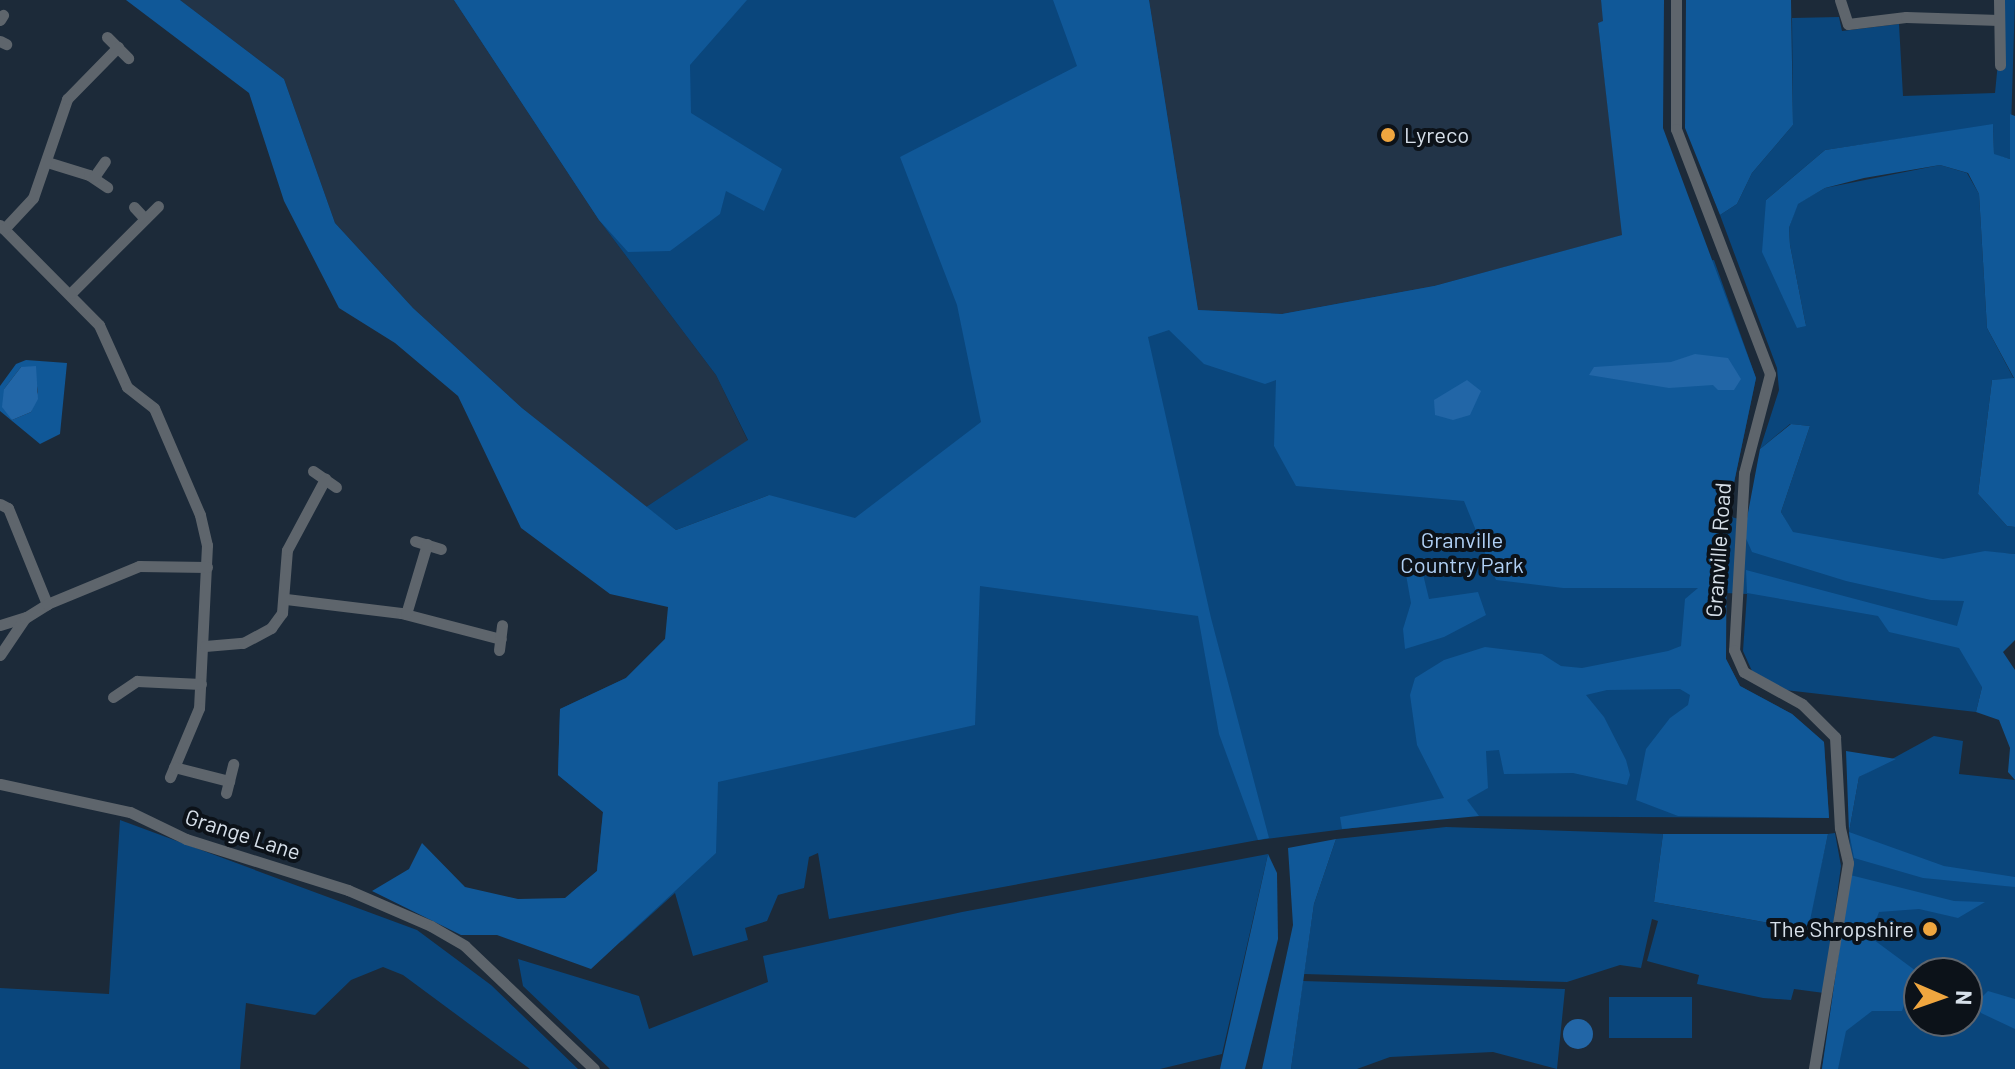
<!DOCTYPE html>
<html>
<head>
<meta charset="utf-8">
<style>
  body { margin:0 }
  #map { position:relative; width:2015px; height:1069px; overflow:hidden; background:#1c2a39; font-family:Barlow,sans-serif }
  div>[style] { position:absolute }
  .built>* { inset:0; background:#223448 }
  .green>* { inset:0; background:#0a467c; transform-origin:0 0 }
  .forest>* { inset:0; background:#105898 }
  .water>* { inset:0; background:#2266a7 }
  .round { border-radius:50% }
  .street>* { height:11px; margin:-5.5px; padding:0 5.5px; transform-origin:5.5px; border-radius:5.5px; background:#5e656c }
  .dots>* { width:22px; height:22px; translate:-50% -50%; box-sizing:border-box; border:4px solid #0c1219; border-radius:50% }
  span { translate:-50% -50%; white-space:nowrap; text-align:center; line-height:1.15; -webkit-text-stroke:8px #0c1219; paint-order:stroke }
  .poi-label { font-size:22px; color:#d7e0ea }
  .left { translate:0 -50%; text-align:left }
  .right { translate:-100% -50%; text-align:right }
  .park-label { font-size:22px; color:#b0d0f5 }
  .street-label { font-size:22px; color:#d7e0ea }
  .north { position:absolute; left:1903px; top:957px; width:80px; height:80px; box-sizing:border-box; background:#0c1219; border:2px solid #5d646d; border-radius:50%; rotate:92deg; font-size:22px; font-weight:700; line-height:32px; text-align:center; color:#d7e0ea }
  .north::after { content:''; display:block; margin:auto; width:28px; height:36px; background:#f0a63f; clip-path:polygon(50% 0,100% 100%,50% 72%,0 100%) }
</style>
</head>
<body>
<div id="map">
  <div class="built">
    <i style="clip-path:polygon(180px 0,454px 0,599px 220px,716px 375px,748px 441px,646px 507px,522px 408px,413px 308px,335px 223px,284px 79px)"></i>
    <i style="clip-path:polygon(1149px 0,1601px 0,1604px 21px,1598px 23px,1623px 235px,1434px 286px,1282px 314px,1198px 310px)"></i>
  </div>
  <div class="green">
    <i style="clip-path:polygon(454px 0,1149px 0,1198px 310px,1282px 314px,1434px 286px,1714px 260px,1756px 378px,1727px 516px,1792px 532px,1781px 512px,1810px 426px,1790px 424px,1760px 449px,1779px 390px,1777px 368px,1720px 215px,1737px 204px,1752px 173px,1793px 125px,1792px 18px,1839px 17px,1842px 31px,1899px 24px,1903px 96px,1995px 93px,2004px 0,2015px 0,2010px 159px,1994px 155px,1993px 125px,1825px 150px,1766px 200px,1806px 326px,1790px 245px,1789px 228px,1797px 204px,1825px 188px,1940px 165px,1967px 173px,1979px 194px,1987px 328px,2014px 379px,1992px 380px,1978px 494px,2007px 526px,2015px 527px,2015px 554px,1985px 552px,1982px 687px,1976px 712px,1785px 690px,1752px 671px,1743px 651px,1747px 594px,1725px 593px,1726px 659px,1740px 686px,1792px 714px,1824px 742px,1829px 818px,1447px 816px,1258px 840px,829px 919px,818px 853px,809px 857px,804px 888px,778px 895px,767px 921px,745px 928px,748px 940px,693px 956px,675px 893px,622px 941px,571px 893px,597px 871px,603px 812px,558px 775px,560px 709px,626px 678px,665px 639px,769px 495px,676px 530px,646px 507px,748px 440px,716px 375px,599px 220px)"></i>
    <i style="clip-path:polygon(evenodd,1934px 736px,1963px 741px,1959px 774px,2015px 780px,2015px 1069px,1822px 1069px,1852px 885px,1849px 832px,1859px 777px,1934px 736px,1919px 973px,1967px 973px,1967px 1021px,1919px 1021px,1919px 973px)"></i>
    <i style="clip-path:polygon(120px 820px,417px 930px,491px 985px,578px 1069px,530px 1069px,403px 975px,383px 967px,351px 980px,315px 1015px,246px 1003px,240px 1069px,0 1069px,0 988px,109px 994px)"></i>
    <i style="clip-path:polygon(1446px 827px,1663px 834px,1654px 902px,1807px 930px,1828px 834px,1835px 833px,1841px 866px,1824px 993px,1794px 989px,1791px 1000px,1763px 998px,1697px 984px,1699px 975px,1647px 961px,1658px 921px,1652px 919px,1641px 968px,1620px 965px,1567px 982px,1304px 974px,1314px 904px,1336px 839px)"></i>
    <i style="clip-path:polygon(1268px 854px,1222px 1054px,1160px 1069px,610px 1069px,523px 986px,518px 959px,639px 996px,649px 1029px,768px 982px,763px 956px,962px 912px)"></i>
    <i style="clip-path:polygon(1303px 981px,1565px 989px,1557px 1069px,1493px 1052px,1390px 1057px,1357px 1069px,1291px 1069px)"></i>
    <i style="left:1609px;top:997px;width:83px;height:41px"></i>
  </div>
  <div class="forest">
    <i style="clip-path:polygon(126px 0,180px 0,284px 79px,335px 223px,413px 308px,522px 408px,676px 530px,769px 495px,855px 518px,981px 422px,957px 305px,900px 157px,1077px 66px,1053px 0,1149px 0,1198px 310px,1282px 314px,1434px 286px,1622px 235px,1598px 23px,1603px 21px,1601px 0,1664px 0,1663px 128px,1756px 378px,1727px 516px,1726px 659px,1740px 686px,1792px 714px,1824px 742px,1829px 818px,1678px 816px,1636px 800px,1646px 749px,1670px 718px,1688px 705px,1690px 695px,1680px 689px,1607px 690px,1586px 695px,1604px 717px,1626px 760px,1630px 775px,1627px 785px,1573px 773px,1504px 774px,1499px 750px,1486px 751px,1488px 788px,1467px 800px,1479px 816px,1342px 829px,1340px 817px,1444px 798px,1417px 745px,1410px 695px,1415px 678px,1444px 660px,1485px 647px,1542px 654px,1561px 666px,1582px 668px,1668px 651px,1681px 646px,1685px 599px,1698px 588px,1563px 588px,1496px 580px,1464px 501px,1296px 486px,1274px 446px,1276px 380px,1265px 384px,1204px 364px,1169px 330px,1148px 337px,1211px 618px,1269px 838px,1258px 840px,1219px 734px,1198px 616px,980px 586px,975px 725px,718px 782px,716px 853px,591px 969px,497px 935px,461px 935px,372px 891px,409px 869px,422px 843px,465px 887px,518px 899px,565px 898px,597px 871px,603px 812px,558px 775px,560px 709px,626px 678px,665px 639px,668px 607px,610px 594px,521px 528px,458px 396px,395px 343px,339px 308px,284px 201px,249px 93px)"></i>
    <i style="clip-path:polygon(454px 0,747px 0,690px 65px,691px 113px,782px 169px,764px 211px,726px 191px,720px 214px,670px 251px,628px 252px,599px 220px)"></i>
    <i style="clip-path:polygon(1686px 0,1791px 0,1793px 125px,1752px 173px,1737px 204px,1720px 215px,1685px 128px)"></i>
    <i style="clip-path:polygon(2010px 114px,2015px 116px,2015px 527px,2007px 526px,1978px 494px,1992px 380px,2014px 378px,1987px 328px,1979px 194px,1968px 173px,1940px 165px,1864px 178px,1825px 188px,1798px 204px,1789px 228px,1790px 245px,1806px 326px,1797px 328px,1762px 252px,1766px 200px,1825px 150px,1993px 124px,1994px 154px,2010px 159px)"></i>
    <i style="clip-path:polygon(evenodd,26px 360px,67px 363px,60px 434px,40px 444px,0 411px,0 386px,16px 364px,26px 360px,21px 367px,36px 380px,38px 392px,31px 412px,12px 420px,4px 389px,21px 367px)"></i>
    <i style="clip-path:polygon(1791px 424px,1810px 426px,1781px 512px,1793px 532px,1943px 559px,1985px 551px,2015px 554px,2015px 640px,2003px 652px,2015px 670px,2015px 780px,2008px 772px,2010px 748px,1999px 720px,1976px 712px,1982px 687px,1959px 648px,1889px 632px,1878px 616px,1747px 593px,1746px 570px,1957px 626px,1964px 601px,1931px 600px,1846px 581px,1752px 552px,1744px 534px,1760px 449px)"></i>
    <i style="clip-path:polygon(1405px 569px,1422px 570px,1429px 599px,1478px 592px,1486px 615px,1444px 637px,1405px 649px,1403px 629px,1411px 603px)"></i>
    <i style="clip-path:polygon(1846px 751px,1896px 759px,1859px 777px,1849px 832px,1944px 866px,2015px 877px,2015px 887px,1923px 878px,1854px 858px,1849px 832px)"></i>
    <i style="clip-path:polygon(1663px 834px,1828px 834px,1808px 930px,1654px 902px)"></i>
    <i style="clip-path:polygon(1336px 839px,1314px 904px,1291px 1069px,1262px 1069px,1293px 925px,1288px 848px)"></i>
    <i style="clip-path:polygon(1268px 854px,1277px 873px,1278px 939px,1245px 1069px,1220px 1069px)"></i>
    <i style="clip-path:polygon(1850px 875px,1954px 901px,1985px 902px,1958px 918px,1919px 909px,1879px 912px,1870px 937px,1916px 971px,1902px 1011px,1872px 1011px,1846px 1031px,1838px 1069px,1822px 1069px)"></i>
    <i style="clip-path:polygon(1988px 991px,2015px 999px,2015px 1029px,1981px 1013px,1975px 1004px)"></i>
  </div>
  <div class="water">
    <i style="clip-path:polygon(1695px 354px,1728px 358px,1741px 379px,1734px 390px,1718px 390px,1713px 385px,1669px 388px,1589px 375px,1594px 367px,1671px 362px)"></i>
    <i style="clip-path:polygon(36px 366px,38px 399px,31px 412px,12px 420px,2px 407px,4px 389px,21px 367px)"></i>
    <i style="clip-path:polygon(1467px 380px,1481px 391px,1470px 415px,1453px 420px,1435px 415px,1434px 400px)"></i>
    <i class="round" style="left:1563px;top:1019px;width:30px;height:30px"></i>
  </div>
  <div class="street">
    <i style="left:1676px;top:0;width:129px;rotate:90deg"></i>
    <i style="left:1676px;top:129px;width:262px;rotate:69deg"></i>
    <i style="left:1770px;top:374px;width:102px;rotate:104.7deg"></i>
    <i style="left:1744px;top:473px;width:177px;rotate:93.2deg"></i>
    <i style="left:1734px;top:650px;width:24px;rotate:66deg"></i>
    <i style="left:1744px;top:672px;width:66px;rotate:28.9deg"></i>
    <i style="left:1802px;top:704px;width:47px;rotate:45deg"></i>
    <i style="left:1835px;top:737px;width:91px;rotate:86.9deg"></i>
    <i style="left:1840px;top:828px;width:36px;rotate:77deg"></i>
    <i style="left:1848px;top:863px;width:209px;rotate:99.4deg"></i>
    <i style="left:1840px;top:0;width:25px;rotate:72deg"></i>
    <i style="left:1848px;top:24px;width:58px;rotate:-6.9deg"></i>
    <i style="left:1906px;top:17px;width:93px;rotate:1.8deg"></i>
    <i style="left:1999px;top:0;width:65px;rotate:89.1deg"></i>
    <i style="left:0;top:20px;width:6px;rotate:-59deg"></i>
    <i style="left:107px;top:37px;width:30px;rotate:45deg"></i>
    <i style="left:0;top:41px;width:7px;rotate:27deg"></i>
    <i style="left:47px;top:162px;width:44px;rotate:17.2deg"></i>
    <i style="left:89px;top:175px;width:22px;rotate:34deg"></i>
    <i style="left:94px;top:177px;width:19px;rotate:-55deg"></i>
    <i style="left:134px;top:207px;width:16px;rotate:47deg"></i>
    <i style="left:0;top:225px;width:141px;rotate:45.3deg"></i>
    <i style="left:99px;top:325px;width:68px;rotate:65.7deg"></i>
    <i style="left:127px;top:387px;width:34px;rotate:38deg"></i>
    <i style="left:154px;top:408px;width:116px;rotate:66.7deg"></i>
    <i style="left:200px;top:515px;width:31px;rotate:77deg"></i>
    <i style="left:207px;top:545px;width:163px;rotate:92.8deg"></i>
    <i style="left:199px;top:708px;width:75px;rotate:112.8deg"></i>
    <i style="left:4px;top:229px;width:42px;rotate:-46.9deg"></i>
    <i style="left:33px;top:198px;width:105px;rotate:-71deg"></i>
    <i style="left:67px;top:99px;width:73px;rotate:-45.6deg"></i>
    <i style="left:71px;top:293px;width:123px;rotate:-45deg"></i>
    <i style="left:313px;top:471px;width:28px;rotate:35deg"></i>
    <i style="left:0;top:504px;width:9px;rotate:27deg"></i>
    <i style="left:8px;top:508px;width:104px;rotate:67.9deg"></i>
    <i style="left:415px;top:541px;width:27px;rotate:17deg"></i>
    <i style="left:286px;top:599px;width:116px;rotate:6.9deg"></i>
    <i style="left:401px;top:613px;width:103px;rotate:14.6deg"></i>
    <i style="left:406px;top:614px;width:73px;rotate:-73.3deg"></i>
    <i style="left:0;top:625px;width:27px;rotate:-17deg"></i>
    <i style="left:205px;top:646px;width:38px;rotate:-5deg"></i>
    <i style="left:243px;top:643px;width:32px;rotate:-28deg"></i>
    <i style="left:271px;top:628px;width:19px;rotate:-54deg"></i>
    <i style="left:282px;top:613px;width:63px;rotate:-85.5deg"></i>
    <i style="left:287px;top:550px;width:81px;rotate:-61.8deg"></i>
    <i style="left:499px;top:650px;width:25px;rotate:-83deg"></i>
    <i style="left:0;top:655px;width:45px;rotate:-56deg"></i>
    <i style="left:25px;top:618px;width:26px;rotate:-32deg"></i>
    <i style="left:47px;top:604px;width:100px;rotate:-22.4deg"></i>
    <i style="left:139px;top:566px;width:68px;rotate:0.8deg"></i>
    <i style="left:113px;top:697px;width:29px;rotate:-34deg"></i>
    <i style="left:137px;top:681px;width:64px;rotate:2.7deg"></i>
    <i style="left:174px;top:767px;width:57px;rotate:14.3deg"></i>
    <i style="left:0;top:784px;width:133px;rotate:12.2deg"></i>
    <i style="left:130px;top:812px;width:62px;rotate:25.7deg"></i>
    <i style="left:186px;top:839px;width:170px;rotate:17.5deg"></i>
    <i style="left:348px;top:890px;width:90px;rotate:23.4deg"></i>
    <i style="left:431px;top:926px;width:39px;rotate:30deg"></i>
    <i style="left:465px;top:946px;width:178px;rotate:43.6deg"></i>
    <i style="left:226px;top:793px;width:30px;rotate:-76deg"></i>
  </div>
  <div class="dots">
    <i style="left:1388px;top:135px;background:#f0a63f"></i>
    <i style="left:1930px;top:929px;background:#f0a63f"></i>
  </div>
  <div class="poi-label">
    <span class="left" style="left:1404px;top:135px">Lyreco</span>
    <span class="right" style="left:1914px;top:929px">The Shropshire</span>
  </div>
  <div class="park-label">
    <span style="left:1462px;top:552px">Granville<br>Country Park</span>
  </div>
  <div class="street-label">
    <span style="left:1718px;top:550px;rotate:-86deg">Granville Road</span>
    <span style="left:243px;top:834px;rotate:18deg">Grange Lane</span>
  </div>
  <div class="north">N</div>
</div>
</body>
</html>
